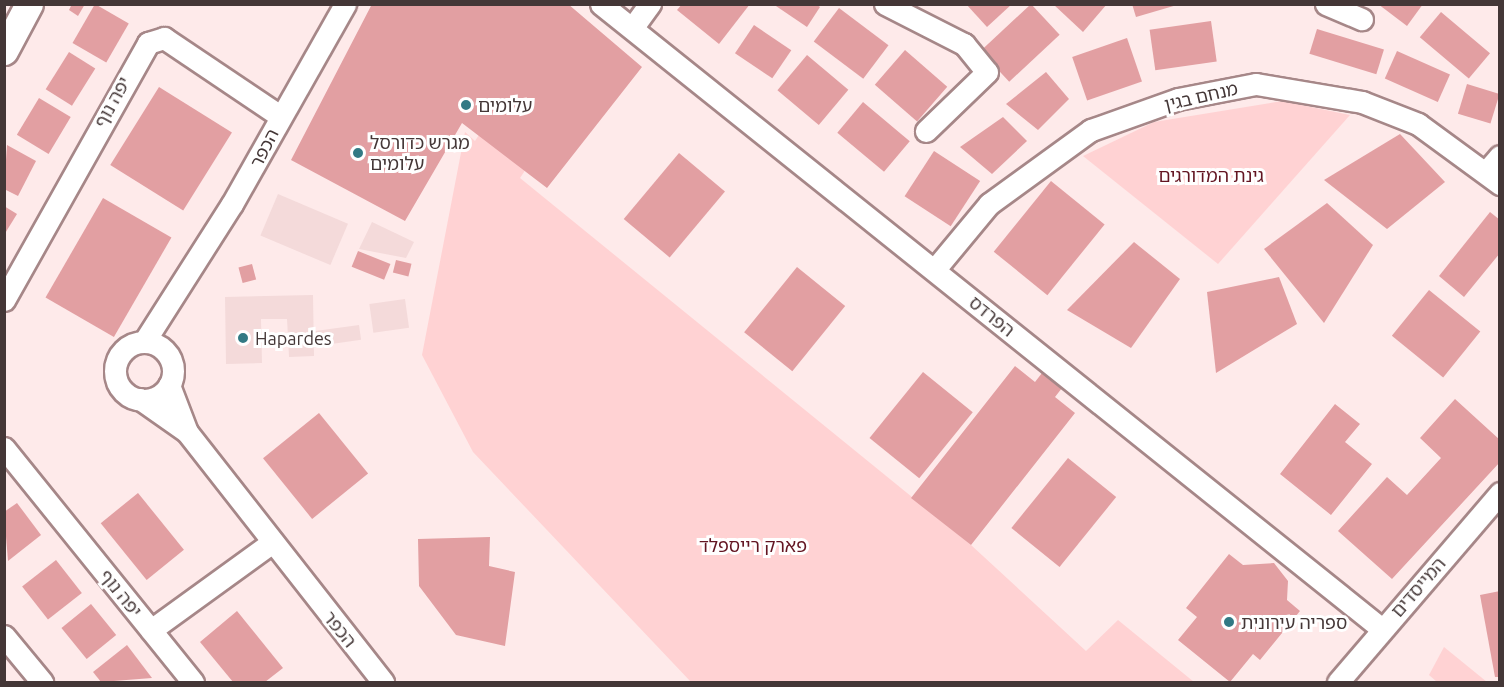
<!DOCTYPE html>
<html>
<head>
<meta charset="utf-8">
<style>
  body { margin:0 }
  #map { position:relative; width:1504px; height:687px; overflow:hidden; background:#feeaea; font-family:Ubuntu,"Noto Sans Hebrew",sans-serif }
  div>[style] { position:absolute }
  .built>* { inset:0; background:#f4dada; transform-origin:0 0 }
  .green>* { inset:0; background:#ffd2d3 }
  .building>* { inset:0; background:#e29fa2; transform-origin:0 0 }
  .roads { filter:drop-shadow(2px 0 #a68788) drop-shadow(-2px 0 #a68788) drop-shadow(0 2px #a68788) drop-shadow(0 -2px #a68788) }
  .minor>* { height:21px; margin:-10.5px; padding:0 10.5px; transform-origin:10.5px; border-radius:10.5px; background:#fff }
  .minor>.ring { margin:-10.5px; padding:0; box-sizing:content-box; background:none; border:21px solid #fff; border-radius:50% }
  .major>* { height:27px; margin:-13.5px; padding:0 13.5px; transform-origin:13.5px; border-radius:13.5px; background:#fff }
  .dots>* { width:16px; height:16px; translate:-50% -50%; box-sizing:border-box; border:3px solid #fff; border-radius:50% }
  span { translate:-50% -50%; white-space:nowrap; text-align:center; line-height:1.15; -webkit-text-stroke:6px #fff; paint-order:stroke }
  .street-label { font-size:18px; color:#443737 }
  .poi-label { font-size:18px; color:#443737 }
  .left { translate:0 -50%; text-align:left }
  .park-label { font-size:18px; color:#631522 }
  .frame { position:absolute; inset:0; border:6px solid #443737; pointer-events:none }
</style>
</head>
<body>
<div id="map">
  <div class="built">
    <i style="left:278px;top:194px;width:76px;height:45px;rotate:23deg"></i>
    <i style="clip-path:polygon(372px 222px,414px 242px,406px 258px,359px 249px)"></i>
    <i style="clip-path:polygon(313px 295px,314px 356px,289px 357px,287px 319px,261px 319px,262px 363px,226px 364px,225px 297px)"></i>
    <i style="left:405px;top:299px;width:29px;height:36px;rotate:82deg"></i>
    <i style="left:359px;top:325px;width:15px;height:44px;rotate:82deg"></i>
  </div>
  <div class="green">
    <i style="clip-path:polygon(506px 93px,550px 133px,520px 178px,971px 545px,1086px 651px,1118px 620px,1194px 682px,691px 682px,473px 452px,422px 355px,465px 132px,475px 141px)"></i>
    <i style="clip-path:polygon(1282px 101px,1350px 115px,1218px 264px,1083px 156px,1154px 122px)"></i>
    <i style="clip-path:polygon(1444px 647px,1487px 682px,1437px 682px,1429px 675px)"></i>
  </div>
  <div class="building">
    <i style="clip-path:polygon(72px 4px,85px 4px,78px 16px,69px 10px)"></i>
    <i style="left:95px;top:4px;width:39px;height:45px;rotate:30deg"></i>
    <i style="clip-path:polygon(372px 4px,568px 4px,642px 67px,547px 188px,462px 123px,405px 221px,291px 160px)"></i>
    <i style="clip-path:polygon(682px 4px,750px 4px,719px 44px,677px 10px)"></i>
    <i style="clip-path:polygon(773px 4px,816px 4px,820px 7px,807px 27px)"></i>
    <i style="clip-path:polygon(966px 4px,1012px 4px,987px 27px)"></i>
    <i style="left:1031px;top:4px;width:42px;height:69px;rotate:47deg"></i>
    <i style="clip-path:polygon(1053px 4px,1107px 4px,1083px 32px)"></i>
    <i style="clip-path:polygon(1132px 4px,1177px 4px,1177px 5px,1136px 17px)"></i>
    <i style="clip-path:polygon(1378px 4px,1423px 4px,1407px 26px)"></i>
    <i style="left:839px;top:8px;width:62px;height:42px;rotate:37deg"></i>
    <i style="left:1441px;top:12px;width:64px;height:33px;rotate:40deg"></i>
    <i style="left:1211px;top:21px;width:41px;height:62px;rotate:82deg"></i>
    <i style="left:754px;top:25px;width:45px;height:34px;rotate:34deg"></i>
    <i style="left:1317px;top:29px;width:70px;height:26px;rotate:17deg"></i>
    <i style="left:1127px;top:38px;width:46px;height:58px;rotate:71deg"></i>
    <i style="left:905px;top:50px;width:56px;height:46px;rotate:41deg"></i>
    <i style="left:1397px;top:51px;width:58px;height:30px;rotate:24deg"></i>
    <i style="left:69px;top:52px;width:31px;height:44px;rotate:32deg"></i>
    <i style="left:807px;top:55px;width:54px;height:46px;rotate:40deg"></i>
    <i style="clip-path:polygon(1046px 72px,1069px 99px,1038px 130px,1006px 104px)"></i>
    <i style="left:1467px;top:84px;width:34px;height:31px;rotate:17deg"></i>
    <i style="left:159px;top:87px;width:86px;height:92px;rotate:32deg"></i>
    <i style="left:39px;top:98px;width:37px;height:43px;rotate:31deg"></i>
    <i style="left:863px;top:102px;width:61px;height:40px;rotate:40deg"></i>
    <i style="clip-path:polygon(1003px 117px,1027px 141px,992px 174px,960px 147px)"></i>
    <i style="clip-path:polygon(1400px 134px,1445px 182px,1387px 229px,1324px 180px)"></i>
    <i style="clip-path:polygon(7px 145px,36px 161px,18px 196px,4px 189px)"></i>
    <i style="left:934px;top:151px;width:55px;height:54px;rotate:33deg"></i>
    <i style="left:679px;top:153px;width:60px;height:86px;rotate:40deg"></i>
    <i style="left:1051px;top:181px;width:69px;height:91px;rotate:39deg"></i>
    <i style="left:103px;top:198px;width:79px;height:115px;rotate:30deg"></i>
    <i style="clip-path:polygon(1327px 203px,1373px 245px,1324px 323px,1264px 249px)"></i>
    <i style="clip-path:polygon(4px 206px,17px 214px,4px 235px)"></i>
    <i style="clip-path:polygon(1490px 212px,1500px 220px,1500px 253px,1464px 297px,1439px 276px)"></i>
    <i style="clip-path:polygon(1134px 242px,1180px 279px,1131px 348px,1067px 310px)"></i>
    <i style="left:358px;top:251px;width:35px;height:17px;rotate:22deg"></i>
    <i style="left:396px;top:260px;width:16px;height:13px;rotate:14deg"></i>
    <i style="left:252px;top:264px;width:16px;height:14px;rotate:75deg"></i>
    <i style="left:797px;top:267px;width:62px;height:84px;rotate:39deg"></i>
    <i style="clip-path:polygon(1279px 277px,1297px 324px,1216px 373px,1207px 292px)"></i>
    <i style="left:1429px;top:290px;width:66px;height:59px;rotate:39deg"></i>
    <i style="clip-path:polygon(1049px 364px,1069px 379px,1055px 397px,1075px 413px,971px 545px,911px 498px,1015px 366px,1035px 382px)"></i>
    <i style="left:923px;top:372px;width:64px;height:85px;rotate:39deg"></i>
    <i style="clip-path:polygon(1455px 399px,1500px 440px,1500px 462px,1392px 579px,1338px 531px,1387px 477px,1407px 495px,1441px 458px,1420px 438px)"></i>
    <i style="clip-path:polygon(1335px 404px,1360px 424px,1345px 442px,1372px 464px,1331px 515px,1280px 474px)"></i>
    <i style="left:319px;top:413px;width:78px;height:72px;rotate:51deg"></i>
    <i style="left:1068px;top:458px;width:62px;height:90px;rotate:39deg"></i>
    <i style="left:138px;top:493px;width:73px;height:48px;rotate:51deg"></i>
    <i style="clip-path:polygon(17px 503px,41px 535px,8px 561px,4px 512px)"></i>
    <i style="clip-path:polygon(490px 537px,489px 566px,515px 572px,505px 646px,456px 635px,419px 586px,418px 539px)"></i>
    <i style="clip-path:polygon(1229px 554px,1243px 565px,1274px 563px,1288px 581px,1287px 600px,1300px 611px,1260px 660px,1253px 654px,1230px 682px,1178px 640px,1197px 617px,1186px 608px)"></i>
    <i style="left:56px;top:560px;width:42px;height:43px;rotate:52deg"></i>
    <i style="clip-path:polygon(1500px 591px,1500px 677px,1495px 677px,1480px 595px)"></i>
    <i style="left:91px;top:604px;width:40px;height:38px;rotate:51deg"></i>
    <i style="clip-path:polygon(237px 611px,283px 668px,265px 682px,233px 682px,200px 642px)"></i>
    <i style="clip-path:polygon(127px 645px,152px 678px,101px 682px,93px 672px)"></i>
  </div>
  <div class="roads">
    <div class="minor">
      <i style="left:601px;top:4px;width:1000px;rotate:38.67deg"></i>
      <i style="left:885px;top:4px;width:89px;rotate:26.9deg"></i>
      <i style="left:964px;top:44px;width:36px;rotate:51deg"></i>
      <i style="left:987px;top:72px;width:85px;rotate:136deg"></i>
      <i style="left:1326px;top:4px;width:39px;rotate:23deg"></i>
      <i style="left:633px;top:27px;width:29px;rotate:-54deg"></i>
      <i style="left:1486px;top:172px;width:21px;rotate:-49deg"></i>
      <i style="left:935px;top:269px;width:85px;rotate:-50.3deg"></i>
      <i style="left:989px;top:204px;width:126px;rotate:-36deg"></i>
      <i style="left:1091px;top:130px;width:92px;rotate:-19.6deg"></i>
      <i style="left:1178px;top:99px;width:79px;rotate:-10.9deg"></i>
      <i style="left:1256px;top:84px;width:108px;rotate:9.6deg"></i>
      <i style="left:1362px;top:102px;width:60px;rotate:21.4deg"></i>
      <i style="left:1418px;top:124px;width:102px;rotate:36.2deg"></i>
      <i style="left:4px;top:300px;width:295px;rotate:-60.7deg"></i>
      <i style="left:148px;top:43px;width:17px;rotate:-17deg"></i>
      <i style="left:164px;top:38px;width:140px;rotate:33.9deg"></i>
      <i style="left:144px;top:342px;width:164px;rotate:-57.5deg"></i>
      <i style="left:232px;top:204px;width:230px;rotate:-60.5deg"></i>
      <i class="ring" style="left:115px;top:342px;width:37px;height:37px"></i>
      <i style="left:169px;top:385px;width:50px;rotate:69deg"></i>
      <i style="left:140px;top:399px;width:57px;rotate:35.1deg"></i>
      <i style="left:187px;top:432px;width:318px;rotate:51.9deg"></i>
      <i style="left:4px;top:448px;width:301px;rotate:51.1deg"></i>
      <i style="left:151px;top:630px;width:147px;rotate:-35.9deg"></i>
      <i style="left:4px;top:636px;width:60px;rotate:50.4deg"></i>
      <i style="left:1338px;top:682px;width:249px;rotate:-49.4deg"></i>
    </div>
    <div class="major">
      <i style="left:4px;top:51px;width:53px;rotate:-62deg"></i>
    </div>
  </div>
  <div class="dots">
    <i style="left:466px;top:105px;background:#327984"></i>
    <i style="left:358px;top:153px;background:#327984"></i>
    <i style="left:243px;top:338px;background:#327984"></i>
    <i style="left:1229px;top:622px;background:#327984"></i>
  </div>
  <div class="street-label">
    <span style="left:1201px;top:96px;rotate:-13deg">מנחם בגין</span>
    <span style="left:112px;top:102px;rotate:-61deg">יפה נוף</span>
    <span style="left:264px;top:148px;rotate:-63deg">הכפר</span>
    <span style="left:992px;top:316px;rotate:39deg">הפרדס</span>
    <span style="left:1418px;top:587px;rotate:-49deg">המייסדים</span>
    <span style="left:121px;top:593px;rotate:51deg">יפה נוף</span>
    <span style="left:340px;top:629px;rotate:51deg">הכפר</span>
  </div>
  <div class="poi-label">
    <span class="left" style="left:478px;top:105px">עלומים</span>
    <span class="left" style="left:370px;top:153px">מגרש כדורסל<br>עלומים</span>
    <span class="left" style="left:255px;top:338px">Hapardes</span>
    <span class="left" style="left:1241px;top:622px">ספריה עירונית</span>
  </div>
  <div class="park-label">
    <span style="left:1211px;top:175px">גינת המדורגים</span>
    <span style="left:753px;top:545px">פארק רייספלד</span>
  </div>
  <div class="frame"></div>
</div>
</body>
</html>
